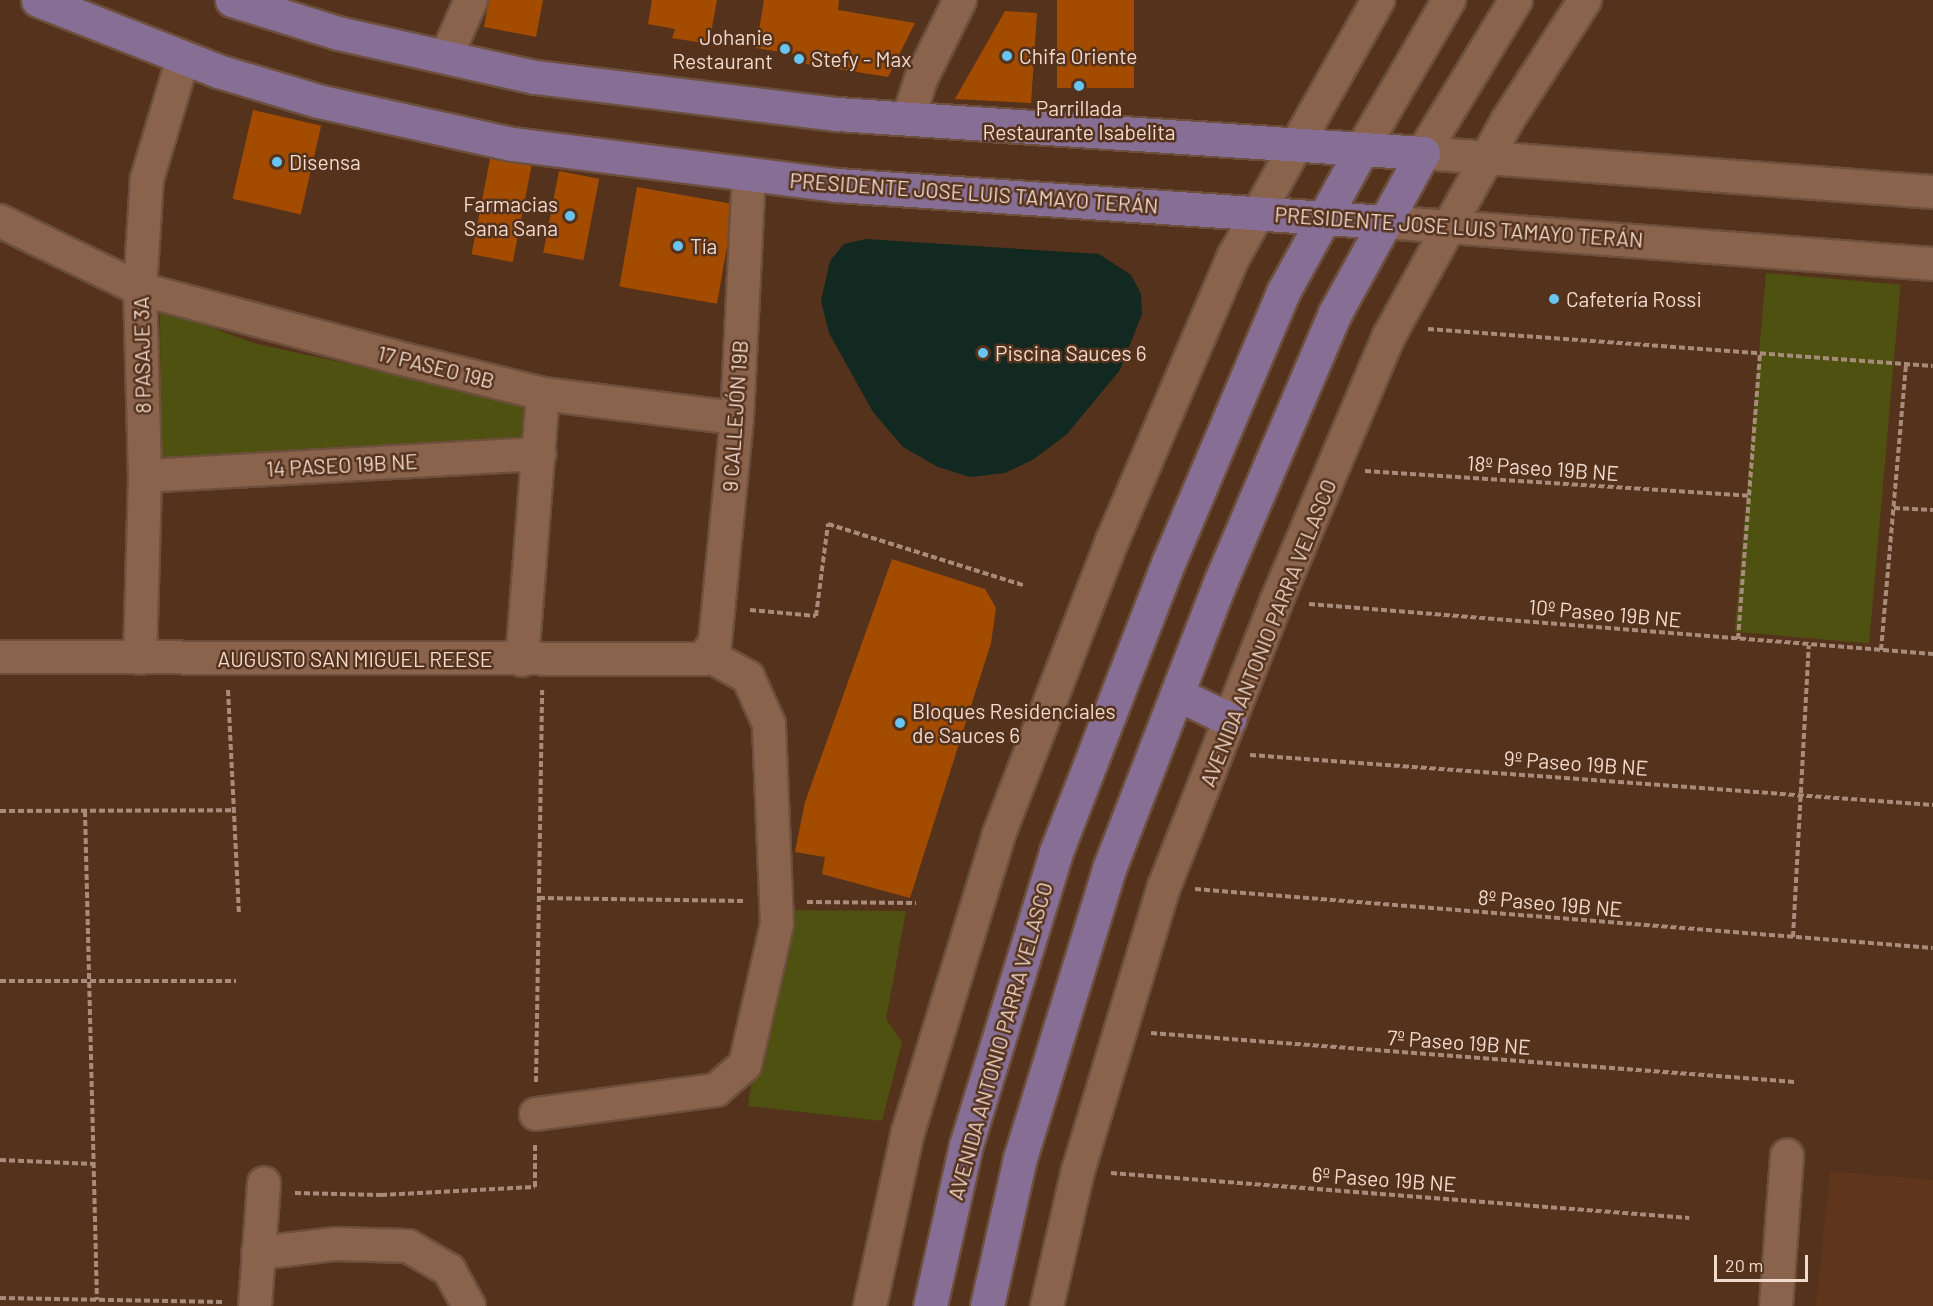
<!DOCTYPE html>
<html>
<head>
<meta charset="utf-8">
<style>
  body { margin:0 }
  #map { position:relative; width:1933px; height:1306px; overflow:hidden; background:#55321c; font-family:Barlow,sans-serif }
  div>[style] { position:absolute }
  .built>* { inset:0; background:#5f351b }
  .green>* { inset:0; background:#4f5111; transform-origin:0 0 }
  .water>* { inset:0; background:#112921 }
  .building>* { inset:0; background:#a34c00; transform-origin:0 0 }
  .path>* { height:4px; margin-top:-2px; transform-origin:0; background:repeating-linear-gradient(90deg,#a88b7b 0 6px,transparent 0 9px) }
  .roads { filter:drop-shadow(2px 0 #6c4f3c) drop-shadow(-2px 0 #6c4f3c) drop-shadow(0 2px #6c4f3c) drop-shadow(0 -2px #6c4f3c) }
  .minor>* { height:32px; margin:-16px; padding:0 16px; transform-origin:16px; border-radius:16px; background:#8a634d }
  .major>* { height:33px; margin:-16.5px; padding:0 16.5px; transform-origin:16.5px; border-radius:16.5px; background:#876e95 }
  .dots>* { width:16px; height:16px; translate:-50% -50%; box-sizing:border-box; border:3px solid #55321c; border-radius:50% }
  span { translate:-50% -50%; white-space:nowrap; text-align:center; line-height:1.15; -webkit-text-stroke:5px #55321c; paint-order:stroke }
  .poi-label { font-size:21px; color:#f0d9cd }
  .right { translate:-100% -50%; text-align:right }
  .left { translate:0 -50%; text-align:left }
  .street-label { font-size:21px; color:#f0d9cd }
  .scale { position:absolute; left:1714px; top:1255px; width:94px; height:27px; box-sizing:border-box; border:3px solid #f0d9cd; border-top:0; padding-left:8px; font-size:18px; line-height:21px; white-space:nowrap; color:#f0d9cd; -webkit-text-stroke:4px #55321c; paint-order:stroke }
</style>
</head>
<body>
<div id="map">
  <div class="built">
    <i style="clip-path:polygon(1830px 1171px,1933px 1180px,1933px 1306px,1816px 1306px)"></i>
  </div>
  <div class="green">
    <i style="left:1766px;top:273px;width:135px;height:360px;rotate:5deg"></i>
    <i style="clip-path:polygon(160px 308px,253px 343px,523px 402px,523px 441px,161px 460px)"></i>
    <i style="clip-path:polygon(776px 910px,906px 911px,886px 1019px,902px 1042px,882px 1121px,748px 1106px)"></i>
  </div>
  <div class="water">
    <i style="clip-path:polygon(866px 239px,1099px 254px,1131px 275px,1141px 294px,1142px 314px,1120px 370px,1067px 434px,1034px 459px,1005px 473px,970px 477px,938px 467px,903px 447px,873px 412px,829px 333px,821px 301px,830px 261px,844px 244px)"></i>
  </div>
  <div class="building">
    <i style="clip-path:polygon(489px 0,543px 0,536px 37px,484px 27px)"></i>
    <i style="clip-path:polygon(652px 0,717px 0,709px 44px,672px 38px,675px 29px,648px 24px)"></i>
    <i style="clip-path:polygon(764px 0,839px 0,838px 10px,915px 23px,888px 77px,794px 62px,794px 54px,756px 48px)"></i>
    <i style="left:1057px;top:0;width:77px;height:88px"></i>
    <i style="clip-path:polygon(1005px 11px,1037px 13px,1031px 103px,955px 99px)"></i>
    <i style="left:253px;top:110px;width:70px;height:91px;rotate:13deg"></i>
    <i style="left:491px;top:154px;width:42px;height:102px;rotate:11deg"></i>
    <i style="left:559px;top:171px;width:41px;height:83px;rotate:11deg"></i>
    <i style="left:637px;top:187px;width:99px;height:101px;rotate:10deg"></i>
    <i style="clip-path:polygon(892px 559px,985px 589px,996px 608px,991px 643px,910px 898px,822px 874px,825px 857px,795px 852px,805px 802px)"></i>
  </div>
  <div class="path">
    <i style="left:1428px;top:329px;width:506px;rotate:4.19deg"></i>
    <i style="left:1365px;top:471px;width:385px;rotate:3.7deg"></i>
    <i style="left:1894px;top:508px;width:39px;rotate:3deg"></i>
    <i style="left:1309px;top:604px;width:626px;rotate:4.58deg"></i>
    <i style="left:750px;top:610px;width:66px;rotate:5.2deg"></i>
    <i style="left:816px;top:616px;width:93px;rotate:-82.6deg"></i>
    <i style="left:828px;top:524px;width:207px;rotate:17.4deg"></i>
    <i style="left:1738px;top:639px;width:287px;rotate:-85.6deg"></i>
    <i style="left:1881px;top:650px;width:287px;rotate:-85deg"></i>
    <i style="left:228px;top:690px;width:224px;rotate:87.2deg"></i>
    <i style="left:1250px;top:755px;width:685px;rotate:4.19deg"></i>
    <i style="left:0;top:811px;width:233px;rotate:-0.2deg"></i>
    <i style="left:85px;top:811px;width:489px;rotate:88.6deg"></i>
    <i style="left:1195px;top:889px;width:740px;rotate:4.57deg"></i>
    <i style="left:539px;top:898px;width:206px;rotate:0.8deg"></i>
    <i style="left:807px;top:902px;width:109px;rotate:0.5deg"></i>
    <i style="left:1793px;top:937px;width:292px;rotate:-86.9deg"></i>
    <i style="left:0;top:981px;width:236px"></i>
    <i style="left:1151px;top:1033px;width:646px;rotate:4.35deg"></i>
    <i style="left:536px;top:1082px;width:392px;rotate:-89.1deg"></i>
    <i style="left:0;top:1160px;width:94px;rotate:2.4deg"></i>
    <i style="left:1111px;top:1173px;width:580px;rotate:4.45deg"></i>
    <i style="left:295px;top:1193px;width:86px;rotate:1.3deg"></i>
    <i style="left:381px;top:1195px;width:154px;rotate:-3deg"></i>
    <i style="left:535px;top:1187px;width:44px;rotate:-90deg"></i>
    <i style="left:0;top:1298px;width:224px;rotate:1deg"></i>
  </div>
  <div class="roads">
    <div class="minor">
      <i style="left:1516px;top:0;width:179px;rotate:121.3deg"></i>
      <i style="left:1423px;top:153px;width:511px;rotate:4.37deg"></i>
      <i style="left:446px;top:57px;width:62px;rotate:-66.3deg"></i>
      <i style="left:908px;top:119px;width:42px;rotate:-72deg"></i>
      <i style="left:921px;top:79px;width:88px;rotate:-63.7deg"></i>
      <i style="left:1362px;top:149px;width:173px;rotate:-59.7deg"></i>
      <i style="left:0;top:221px;width:156px;rotate:25.9deg"></i>
      <i style="left:140px;top:289px;width:260px;rotate:14.9deg"></i>
      <i style="left:391px;top:356px;width:157px;rotate:14deg"></i>
      <i style="left:543px;top:394px;width:195px;rotate:7.1deg"></i>
      <i style="left:1385px;top:222px;width:550px;rotate:4.38deg"></i>
      <i style="left:145px;top:476px;width:395px;rotate:-3.2deg"></i>
      <i style="left:0;top:657px;width:704px;rotate:0.16deg"></i>
      <i style="left:704px;top:659px;width:20px;rotate:-57deg"></i>
      <i style="left:715px;top:642px;width:225px;rotate:-84.4deg"></i>
      <i style="left:737px;top:418px;width:244px;rotate:-87.2deg"></i>
      <i style="left:140px;top:658px;width:182px;rotate:-88.4deg"></i>
      <i style="left:145px;top:476px;width:187px;rotate:-91.5deg"></i>
      <i style="left:140px;top:289px;width:110px;rotate:-86.4deg"></i>
      <i style="left:147px;top:179px;width:126px;rotate:-73.4deg"></i>
      <i style="left:522px;top:660px;width:267px;rotate:-85.5deg"></i>
      <i style="left:536px;top:1114px;width:182px;rotate:-7.6deg"></i>
      <i style="left:716px;top:1090px;width:38px;rotate:-41deg"></i>
      <i style="left:745px;top:1065px;width:145px;rotate:-77.2deg"></i>
      <i style="left:777px;top:924px;width:200px;rotate:-92.3deg"></i>
      <i style="left:769px;top:724px;width:51px;rotate:-114.1deg"></i>
      <i style="left:748px;top:677px;width:46px;rotate:-151.2deg"></i>
      <i style="left:258px;top:1253px;width:79px;rotate:-6.6deg"></i>
      <i style="left:336px;top:1244px;width:72px;rotate:1.6deg"></i>
      <i style="left:408px;top:1246px;width:48px;rotate:30.3deg"></i>
      <i style="left:449px;top:1270px;width:41px;rotate:60.9deg"></i>
      <i style="left:255px;top:1306px;width:123px;rotate:-85.8deg"></i>
      <i style="left:870px;top:1306px;width:178px;rotate:-77.7deg"></i>
      <i style="left:908px;top:1132px;width:312px;rotate:-73deg"></i>
      <i style="left:999px;top:834px;width:316px;rotate:-68.9deg"></i>
      <i style="left:1113px;top:539px;width:308px;rotate:-66.9deg"></i>
      <i style="left:1234px;top:256px;width:294px;rotate:-60.6deg"></i>
      <i style="left:1047px;top:1306px;width:139px;rotate:-77.1deg"></i>
      <i style="left:1078px;top:1171px;width:297px;rotate:-73.2deg"></i>
      <i style="left:1164px;top:887px;width:306px;rotate:-68.5deg"></i>
      <i style="left:1276px;top:602px;width:289px;rotate:-67deg"></i>
      <i style="left:1389px;top:336px;width:245px;rotate:-61.2deg"></i>
      <i style="left:1507px;top:121px;width:144px;rotate:-57.2deg"></i>
      <i style="left:1776px;top:1306px;width:151px;rotate:-85.8deg"></i>
    </div>
    <div class="major">
      <i style="left:38px;top:0;width:193px;rotate:21.5deg"></i>
      <i style="left:218px;top:71px;width:104px;rotate:16.7deg"></i>
      <i style="left:318px;top:101px;width:199px;rotate:12.5deg"></i>
      <i style="left:512px;top:144px;width:328px;rotate:7.2deg"></i>
      <i style="left:837px;top:185px;width:549px;rotate:3.86deg"></i>
      <i style="left:232px;top:0;width:111px;rotate:17.3deg"></i>
      <i style="left:338px;top:33px;width:202px;rotate:12.6deg"></i>
      <i style="left:535px;top:77px;width:304px;rotate:7deg"></i>
      <i style="left:837px;top:114px;width:587px;rotate:3.81deg"></i>
      <i style="left:1423px;top:153px;width:183px;rotate:118.8deg"></i>
      <i style="left:1335px;top:313px;width:290px;rotate:113.1deg"></i>
      <i style="left:1221px;top:580px;width:310px;rotate:111.2deg"></i>
      <i style="left:1109px;top:869px;width:302px;rotate:107.1deg"></i>
      <i style="left:1020px;top:1158px;width:152px;rotate:102.6deg"></i>
      <i style="left:1177px;top:694px;width:58px;rotate:25.7deg"></i>
      <i style="left:930px;top:1306px;width:165px;rotate:-77.4deg"></i>
      <i style="left:966px;top:1145px;width:307px;rotate:-72.9deg"></i>
      <i style="left:1056px;top:852px;width:312px;rotate:-68.8deg"></i>
      <i style="left:1169px;top:561px;width:292px;rotate:-67deg"></i>
      <i style="left:1283px;top:292px;width:163px;rotate:-61.1deg"></i>
    </div>
  </div>
  <div class="dots">
    <i style="left:785px;top:49px;background:#68c4f0"></i>
    <i style="left:1007px;top:56px;background:#68c4f0"></i>
    <i style="left:799px;top:59px;background:#68c4f0"></i>
    <i style="left:1079px;top:86px;background:#68c4f0"></i>
    <i style="left:277px;top:162px;background:#68c4f0"></i>
    <i style="left:570px;top:216px;background:#68c4f0"></i>
    <i style="left:678px;top:246px;background:#68c4f0"></i>
    <i style="left:1554px;top:299px;background:#68c4f0"></i>
    <i style="left:983px;top:353px;background:#68c4f0"></i>
    <i style="left:900px;top:723px;background:#68c4f0"></i>
  </div>
  <div class="poi-label">
    <span class="right" style="left:773px;top:49px">Johanie<br>Restaurant</span>
    <span class="left" style="left:1019px;top:56px">Chifa Oriente</span>
    <span class="left" style="left:811px;top:59px">Stefy - Max</span>
    <span style="left:1079px;top:120px">Parrillada<br>Restaurante Isabelita</span>
    <span class="left" style="left:289px;top:162px">Disensa</span>
    <span class="right" style="left:558px;top:216px">Farmacias<br>Sana Sana</span>
    <span class="left" style="left:690px;top:246px">Tía</span>
    <span class="left" style="left:1566px;top:299px">Cafetería Rossi</span>
    <span class="left" style="left:995px;top:353px">Piscina Sauces 6</span>
    <span class="left" style="left:912px;top:723px">Bloques Residenciales<br>de Sauces 6</span>
  </div>
  <div class="street-label">
    <span style="left:974px;top:193px;rotate:4deg">PRESIDENTE JOSE LUIS TAMAYO TERÁN</span>
    <span style="left:1459px;top:227px;rotate:4deg">PRESIDENTE JOSE LUIS TAMAYO TERÁN</span>
    <span style="left:142px;top:355px;rotate:-91deg">8 PASAJE 3A</span>
    <span style="left:436px;top:367px;rotate:14deg">17 PASEO 19B</span>
    <span style="left:735px;top:416px;rotate:-86deg">9 CALLEJÓN 19B</span>
    <span style="left:342px;top:465px;rotate:-3deg">14 PASEO 19B NE</span>
    <span style="left:1543px;top:468px;rotate:4deg">18º Paseo 19B NE</span>
    <span style="left:1605px;top:613px;rotate:5deg">10º Paseo 19B NE</span>
    <span style="left:1268px;top:633px;rotate:-68deg">AVENIDA ANTONIO PARRA VELASCO</span>
    <span style="left:355px;top:659px">AUGUSTO SAN MIGUEL REESE</span>
    <span style="left:1576px;top:763px;rotate:4deg">9º Paseo 19B NE</span>
    <span style="left:1550px;top:903px;rotate:5deg">8º Paseo 19B NE</span>
    <span style="left:1000px;top:1041px;rotate:-74deg">AVENIDA ANTONIO PARRA VELASCO</span>
    <span style="left:1459px;top:1042px;rotate:4deg">7º Paseo 19B NE</span>
    <span style="left:1384px;top:1179px;rotate:4deg">6º Paseo 19B NE</span>
  </div>
  <div class="scale">20 m</div>
</div>
</body>
</html>
